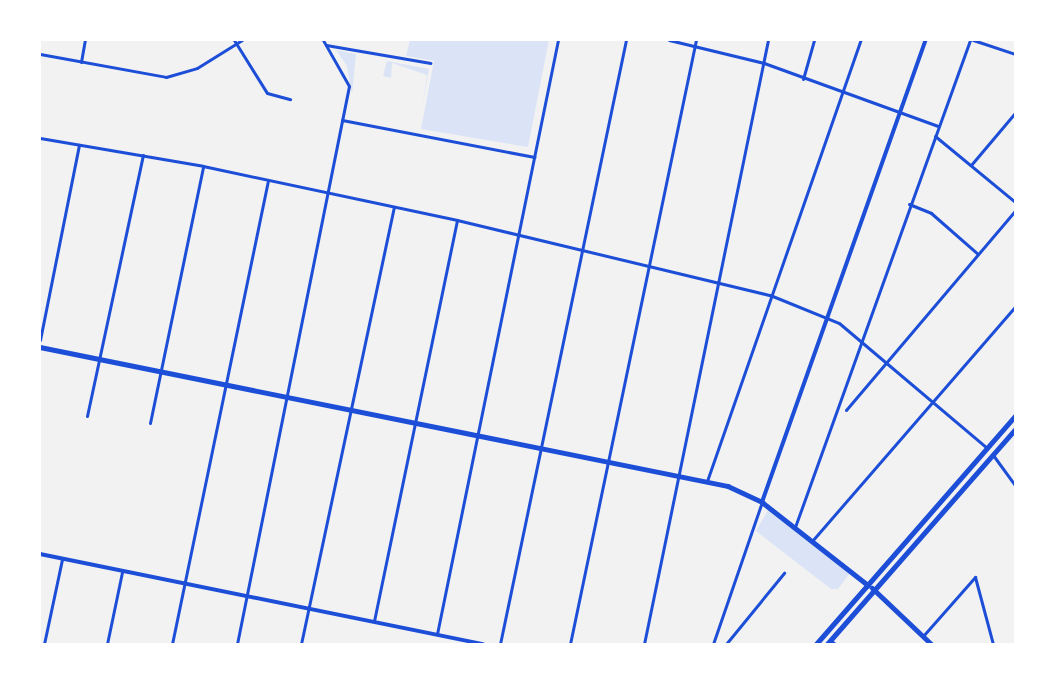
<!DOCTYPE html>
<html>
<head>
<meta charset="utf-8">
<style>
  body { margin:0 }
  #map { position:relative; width:1055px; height:684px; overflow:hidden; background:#f2f2f2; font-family:"PT Sans Narrow",sans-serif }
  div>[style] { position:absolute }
  .green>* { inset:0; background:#dbe4f7 }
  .minor>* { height:3px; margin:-1.5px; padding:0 1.5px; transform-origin:1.5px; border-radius:1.5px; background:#1d4ed8 }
  .tertiary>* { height:4px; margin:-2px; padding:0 2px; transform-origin:2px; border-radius:2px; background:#1d4ed8 }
  .secondary>* { height:4.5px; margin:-2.25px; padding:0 2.25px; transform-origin:2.25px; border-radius:2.25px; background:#1d4ed8 }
  .primary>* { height:5px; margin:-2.5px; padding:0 2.5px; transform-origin:2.5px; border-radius:2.5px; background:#1d4ed8 }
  span { translate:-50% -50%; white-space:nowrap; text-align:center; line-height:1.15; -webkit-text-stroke:5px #fff; paint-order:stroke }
  .frame { position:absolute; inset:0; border:41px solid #fff; pointer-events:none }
</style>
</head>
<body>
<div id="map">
  <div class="green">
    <i style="clip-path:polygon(410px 40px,549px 40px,528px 147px,421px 129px,434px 61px,406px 56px)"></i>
    <i style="clip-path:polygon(336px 50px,356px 54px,352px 94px,347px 66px)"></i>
    <i style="clip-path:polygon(387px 61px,429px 69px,422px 108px,427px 75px,392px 63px,391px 78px,383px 76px)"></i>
    <i style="clip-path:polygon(768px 510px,850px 573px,838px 589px,831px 589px,756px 531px)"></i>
  </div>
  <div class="minor">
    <i style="left:234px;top:40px;width:62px;rotate:58.1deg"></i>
    <i style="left:267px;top:93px;width:24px;rotate:15deg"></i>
    <i style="left:669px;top:40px;width:98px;rotate:13.6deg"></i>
    <i style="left:764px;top:63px;width:185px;rotate:19.9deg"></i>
    <i style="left:973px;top:40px;width:44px;rotate:18.4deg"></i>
    <i style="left:326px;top:45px;width:106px;rotate:9.8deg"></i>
    <i style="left:40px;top:54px;width:128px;rotate:10.3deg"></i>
    <i style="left:166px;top:77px;width:32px;rotate:-16deg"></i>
    <i style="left:197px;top:68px;width:53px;rotate:-31.9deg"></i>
    <i style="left:81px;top:62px;width:22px;rotate:-80deg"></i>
    <i style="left:803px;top:79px;width:41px;rotate:-74.2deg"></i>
    <i style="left:342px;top:120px;width:196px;rotate:10.9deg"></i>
    <i style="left:935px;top:136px;width:104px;rotate:39.5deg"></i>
    <i style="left:40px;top:138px;width:165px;rotate:9.7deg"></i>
    <i style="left:203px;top:166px;width:260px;rotate:12deg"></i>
    <i style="left:457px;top:220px;width:322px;rotate:13.5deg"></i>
    <i style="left:770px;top:295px;width:74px;rotate:22.1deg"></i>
    <i style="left:839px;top:323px;width:194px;rotate:40.2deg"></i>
    <i style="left:971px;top:165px;width:68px;rotate:-49.8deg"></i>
    <i style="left:909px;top:204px;width:24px;rotate:22deg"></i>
    <i style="left:931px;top:213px;width:62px;rotate:41.1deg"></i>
    <i style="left:40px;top:340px;width:199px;rotate:-78.7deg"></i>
    <i style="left:846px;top:410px;width:261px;rotate:-49.7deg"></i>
    <i style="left:87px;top:416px;width:267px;rotate:-77.9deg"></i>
    <i style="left:150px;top:423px;width:262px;rotate:-78.3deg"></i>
    <i style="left:993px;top:455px;width:37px;rotate:54deg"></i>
    <i style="left:707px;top:481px;width:467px;rotate:-70.8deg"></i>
    <i style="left:795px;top:527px;width:517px;rotate:-70.23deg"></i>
    <i style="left:812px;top:541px;width:310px;rotate:-49.1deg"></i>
    <i style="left:374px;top:621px;width:409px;rotate:-78.3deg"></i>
    <i style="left:437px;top:634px;width:606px;rotate:-78.49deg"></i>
    <i style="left:923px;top:636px;width:79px;rotate:-48.6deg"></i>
    <i style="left:975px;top:577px;width:69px;rotate:75deg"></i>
    <i style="left:830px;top:640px;width:6px;rotate:39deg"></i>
    <i style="left:44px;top:644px;width:87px;rotate:-78deg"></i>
    <i style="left:107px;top:644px;width:74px;rotate:-78.2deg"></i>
    <i style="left:172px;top:644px;width:472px;rotate:-78.3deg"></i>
    <i style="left:237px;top:644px;width:569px;rotate:-78.65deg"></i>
    <i style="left:349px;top:86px;width:53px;rotate:-119.5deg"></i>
    <i style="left:301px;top:644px;width:446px;rotate:-78deg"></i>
    <i style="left:500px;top:644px;width:617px;rotate:-78.22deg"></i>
    <i style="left:570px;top:644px;width:617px;rotate:-78.22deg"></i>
    <i style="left:644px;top:644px;width:617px;rotate:-78.4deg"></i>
    <i style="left:713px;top:644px;width:150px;rotate:-71deg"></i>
    <i style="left:726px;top:644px;width:92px;rotate:-50.8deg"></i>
  </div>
  <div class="tertiary">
    <i style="left:762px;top:502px;width:490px;rotate:-70.5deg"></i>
    <i style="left:40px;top:554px;width:452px;rotate:11.5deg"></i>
  </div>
  <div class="secondary">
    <i style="left:40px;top:347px;width:702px;rotate:11.42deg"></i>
    <i style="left:728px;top:486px;width:38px;rotate:25deg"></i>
    <i style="left:762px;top:502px;width:135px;rotate:38.1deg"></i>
  </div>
  <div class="primary">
    <i style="left:872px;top:588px;width:81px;rotate:43.5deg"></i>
    <i style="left:816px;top:644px;width:303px;rotate:-48.9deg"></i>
    <i style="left:827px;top:644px;width:286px;rotate:-48.8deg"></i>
  </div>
  <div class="frame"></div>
</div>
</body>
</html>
